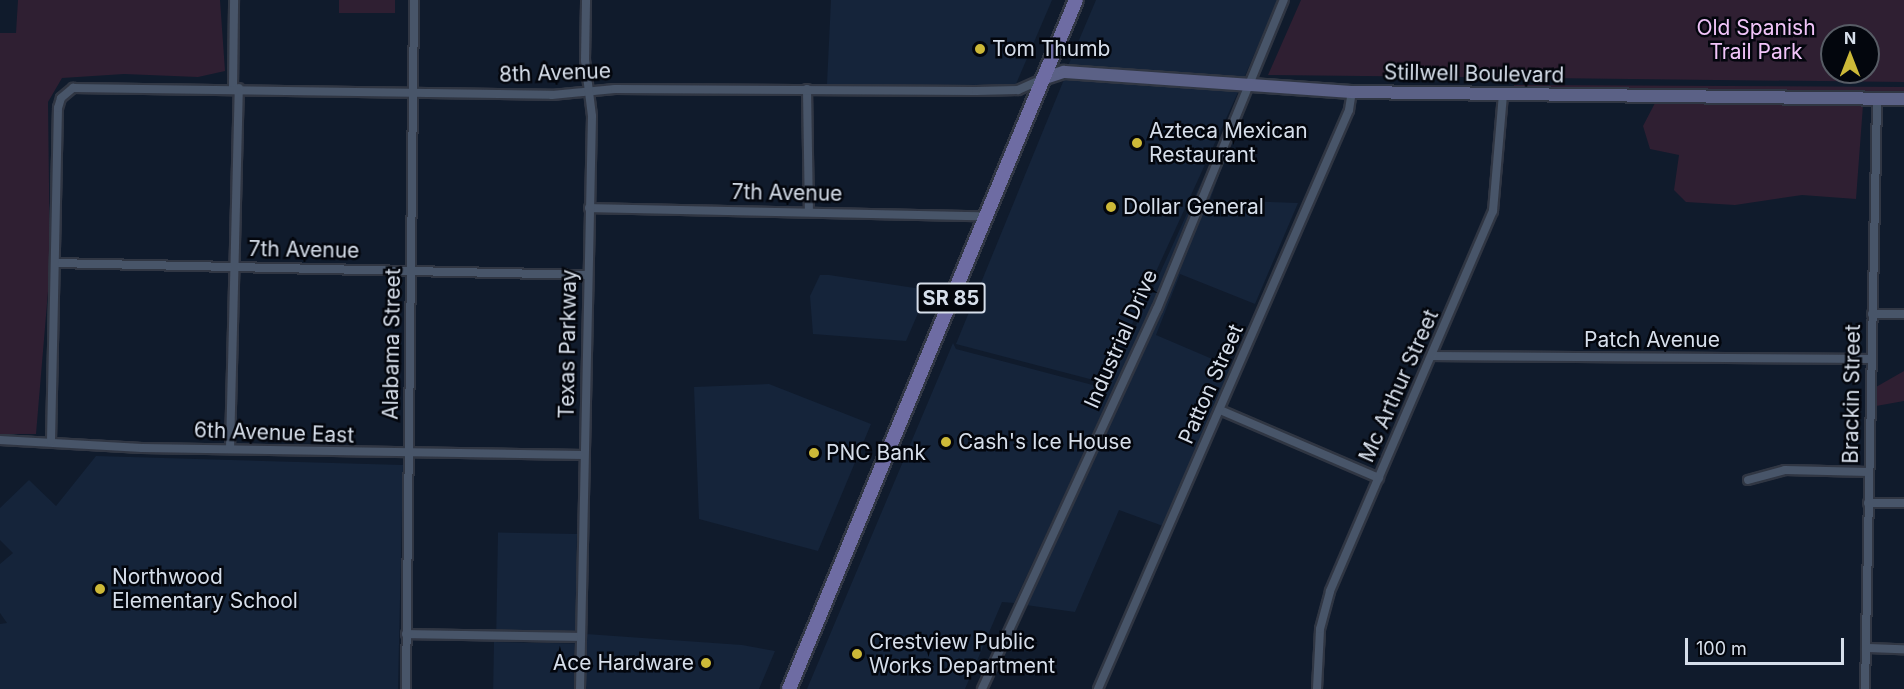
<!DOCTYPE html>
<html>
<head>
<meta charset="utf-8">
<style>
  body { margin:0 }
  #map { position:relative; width:1904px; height:689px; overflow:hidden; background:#101b2c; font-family:Inter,sans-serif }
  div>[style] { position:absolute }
  .built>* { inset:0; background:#15243a; transform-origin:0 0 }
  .green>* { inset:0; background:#2f1f32; transform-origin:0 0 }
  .roads { filter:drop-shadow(2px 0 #303643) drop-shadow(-2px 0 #303643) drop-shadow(0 2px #303643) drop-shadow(0 -2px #303643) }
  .street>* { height:8px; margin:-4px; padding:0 4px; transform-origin:4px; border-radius:4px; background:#485569 }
  .secondary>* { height:12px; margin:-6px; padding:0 6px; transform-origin:6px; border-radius:6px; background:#5b6186 }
  .primary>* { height:14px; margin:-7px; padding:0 7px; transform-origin:7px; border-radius:7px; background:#6e6ca3 }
  .dots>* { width:16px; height:16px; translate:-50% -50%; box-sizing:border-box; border:3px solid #03060d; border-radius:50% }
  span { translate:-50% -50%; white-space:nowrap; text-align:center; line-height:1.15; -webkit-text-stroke:5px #03060d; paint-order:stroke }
  .shield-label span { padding:2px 4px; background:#03060d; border:2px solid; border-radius:4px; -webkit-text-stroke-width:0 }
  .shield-label { font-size:20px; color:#d6deea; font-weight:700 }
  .park-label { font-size:21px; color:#f1c4f9 }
  .poi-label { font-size:21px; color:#d6deea }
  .left { translate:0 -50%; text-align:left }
  .right { translate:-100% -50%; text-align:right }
  .street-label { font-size:21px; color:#d6deea }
  .north { position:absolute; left:1820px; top:24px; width:60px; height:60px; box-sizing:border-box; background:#03060d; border:2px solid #575c65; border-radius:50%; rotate:0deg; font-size:16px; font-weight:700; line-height:24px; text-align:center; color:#d6deea }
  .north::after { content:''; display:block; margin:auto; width:21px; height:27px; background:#cdb938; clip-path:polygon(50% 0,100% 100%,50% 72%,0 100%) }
  .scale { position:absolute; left:1685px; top:638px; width:159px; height:27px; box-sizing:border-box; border:3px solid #d6deea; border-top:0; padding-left:8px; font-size:18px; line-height:21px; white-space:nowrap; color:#d6deea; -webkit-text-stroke:4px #03060d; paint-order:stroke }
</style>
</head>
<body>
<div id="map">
  <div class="built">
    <i style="clip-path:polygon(831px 0,1052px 0,1016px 84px,976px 85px,827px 84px)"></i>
    <i style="clip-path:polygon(1096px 0,1278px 0,1244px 78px,1068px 66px)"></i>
    <i style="clip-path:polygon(1065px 77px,1240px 88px,1105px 383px,956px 344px)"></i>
    <i style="clip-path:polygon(1250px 91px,1210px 200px,1298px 203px,1255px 304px,1180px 274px,1156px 335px,1231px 367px,1163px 526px,1119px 510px,1075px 612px,1026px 605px,1162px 312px)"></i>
    <i style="clip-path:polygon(1205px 174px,1152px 306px,1014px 603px,1002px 602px,965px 689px,807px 689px,953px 343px,956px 349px,1104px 388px,1109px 385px)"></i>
    <i style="clip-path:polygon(820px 275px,829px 275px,928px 290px,906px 341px,813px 334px,810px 296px)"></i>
    <i style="clip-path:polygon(769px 384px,871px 424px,818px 551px,699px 519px,694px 387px)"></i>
    <i style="clip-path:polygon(96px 456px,403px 465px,398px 689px,0 689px,0 624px,7px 623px,0 613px,0 564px,13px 553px,0 540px,0 508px,29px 480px,56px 506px)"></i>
    <i style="left:577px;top:534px;width:97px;height:79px;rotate:91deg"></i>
    <i style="clip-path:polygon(586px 634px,742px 645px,775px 651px,759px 689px,585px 689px)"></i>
    <i style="left:494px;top:642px;width:81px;height:47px;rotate:1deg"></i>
  </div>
  <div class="green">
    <i style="clip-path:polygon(18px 0,220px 0,225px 71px,198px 77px,124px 74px,62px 78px,48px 102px,50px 268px,36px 434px,0 434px,0 33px,16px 33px)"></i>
    <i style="left:339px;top:0;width:56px;height:13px"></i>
    <i style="clip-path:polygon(evenodd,1301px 0,1904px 0,1904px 82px,1268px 75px,1301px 0,1832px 36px,1868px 36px,1868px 72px,1832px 72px,1832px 36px)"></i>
    <i style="clip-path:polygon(1514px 85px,1904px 87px,1904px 93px,1514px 88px)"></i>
    <i style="clip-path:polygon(1655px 103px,1863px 105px,1856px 199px,1802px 195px,1735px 205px,1686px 202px,1674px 190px,1679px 155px,1650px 149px,1643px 126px)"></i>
    <i style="clip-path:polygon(1904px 371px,1904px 401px,1876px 406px,1876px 387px)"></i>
  </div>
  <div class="roads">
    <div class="street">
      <i style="left:233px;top:88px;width:88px;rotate:-89.3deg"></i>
      <i style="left:807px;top:89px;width:122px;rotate:89.1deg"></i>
      <i style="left:589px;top:208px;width:397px;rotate:1.2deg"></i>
      <i style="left:55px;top:263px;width:533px;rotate:1.29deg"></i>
      <i style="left:1872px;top:314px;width:32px"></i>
      <i style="left:1432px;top:356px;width:439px;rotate:0.4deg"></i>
      <i style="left:1220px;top:410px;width:173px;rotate:23.2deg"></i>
      <i style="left:0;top:440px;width:142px;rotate:3.2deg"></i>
      <i style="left:142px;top:448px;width:442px;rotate:0.9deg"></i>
      <i style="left:51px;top:441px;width:333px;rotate:-88.8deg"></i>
      <i style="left:58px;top:108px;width:10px;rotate:-73deg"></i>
      <i style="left:61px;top:98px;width:16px;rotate:-40deg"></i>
      <i style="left:73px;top:88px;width:479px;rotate:0.8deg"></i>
      <i style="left:552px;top:95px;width:63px;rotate:-5.4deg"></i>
      <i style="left:615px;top:89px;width:361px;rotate:0.3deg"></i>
      <i style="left:976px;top:91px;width:42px;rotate:-1.4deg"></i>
      <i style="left:1018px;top:90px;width:27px;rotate:-24deg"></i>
      <i style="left:230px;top:449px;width:361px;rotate:-88.6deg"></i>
      <i style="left:1748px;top:480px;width:38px;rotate:-15deg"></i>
      <i style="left:1785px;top:470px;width:84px;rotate:1.4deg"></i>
      <i style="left:1868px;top:503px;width:36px"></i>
      <i style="left:406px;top:634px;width:174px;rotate:1deg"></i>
      <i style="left:1866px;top:648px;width:38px;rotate:2deg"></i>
      <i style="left:406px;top:689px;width:689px;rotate:-89.33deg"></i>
      <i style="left:580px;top:689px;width:573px;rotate:-88.8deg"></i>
      <i style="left:592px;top:116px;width:56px;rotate:-97.1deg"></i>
      <i style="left:585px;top:60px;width:60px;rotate:-89deg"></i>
      <i style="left:982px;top:689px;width:418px;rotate:-65.3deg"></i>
      <i style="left:1157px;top:309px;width:334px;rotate:-67.7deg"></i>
      <i style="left:1098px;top:689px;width:631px;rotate:-66.56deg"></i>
      <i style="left:1349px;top:110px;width:18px;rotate:-81deg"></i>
      <i style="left:1317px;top:689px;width:60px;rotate:-87.1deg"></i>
      <i style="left:1320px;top:629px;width:39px;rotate:-75deg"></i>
      <i style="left:1330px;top:591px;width:413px;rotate:-66.8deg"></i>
      <i style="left:1493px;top:211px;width:117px;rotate:-85.1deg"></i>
      <i style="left:1865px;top:689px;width:590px;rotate:-88.83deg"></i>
    </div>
    <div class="secondary">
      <i style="left:1045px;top:78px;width:20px;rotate:-18deg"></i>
      <i style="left:1064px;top:72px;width:289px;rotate:4deg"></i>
      <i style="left:1352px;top:92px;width:552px;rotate:0.73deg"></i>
    </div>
    <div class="primary">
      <i style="left:789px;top:689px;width:746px;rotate:-67.39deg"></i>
    </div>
  </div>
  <div class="dots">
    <i style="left:980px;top:49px;background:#cdb938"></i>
    <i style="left:1137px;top:143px;background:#cdb938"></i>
    <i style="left:1111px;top:207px;background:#cdb938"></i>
    <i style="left:946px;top:442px;background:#cdb938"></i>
    <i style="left:814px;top:453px;background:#cdb938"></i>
    <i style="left:100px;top:589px;background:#cdb938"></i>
    <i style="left:857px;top:654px;background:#cdb938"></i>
    <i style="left:706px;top:663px;background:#cdb938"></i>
  </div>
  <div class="shield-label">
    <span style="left:951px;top:298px">SR 85</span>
  </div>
  <div class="park-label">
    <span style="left:1756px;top:40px">Old Spanish<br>Trail Park</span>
  </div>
  <div class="poi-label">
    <span class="left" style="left:992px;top:49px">Tom Thumb</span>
    <span class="left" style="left:1149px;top:143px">Azteca Mexican<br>Restaurant</span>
    <span class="left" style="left:1123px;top:207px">Dollar General</span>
    <span class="left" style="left:958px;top:442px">Cash's Ice House</span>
    <span class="left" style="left:826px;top:453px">PNC Bank</span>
    <span class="left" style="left:112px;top:589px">Northwood<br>Elementary School</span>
    <span class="left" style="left:869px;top:654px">Crestview Public<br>Works Department</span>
    <span class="right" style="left:694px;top:663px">Ace Hardware</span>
  </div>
  <div class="street-label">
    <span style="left:555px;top:73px;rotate:-2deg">8th Avenue</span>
    <span style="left:1474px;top:74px;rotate:1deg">Stillwell Boulevard</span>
    <span style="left:787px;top:193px;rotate:1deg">7th Avenue</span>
    <span style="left:304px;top:250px;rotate:1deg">7th Avenue</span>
    <span style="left:1121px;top:339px;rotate:-66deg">Industrial Drive</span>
    <span style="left:1652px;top:340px">Patch Avenue</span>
    <span style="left:392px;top:344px;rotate:-89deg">Alabama Street</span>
    <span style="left:568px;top:344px;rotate:-89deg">Texas Parkway</span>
    <span style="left:1211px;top:384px;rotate:-66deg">Patton Street</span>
    <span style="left:1399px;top:386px;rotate:-66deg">Mc Arthur Street</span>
    <span style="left:1852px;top:394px;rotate:-89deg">Brackin Street</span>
    <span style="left:274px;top:433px;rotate:2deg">6th Avenue East</span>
  </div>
  <div class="north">N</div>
  <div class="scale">100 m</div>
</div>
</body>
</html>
